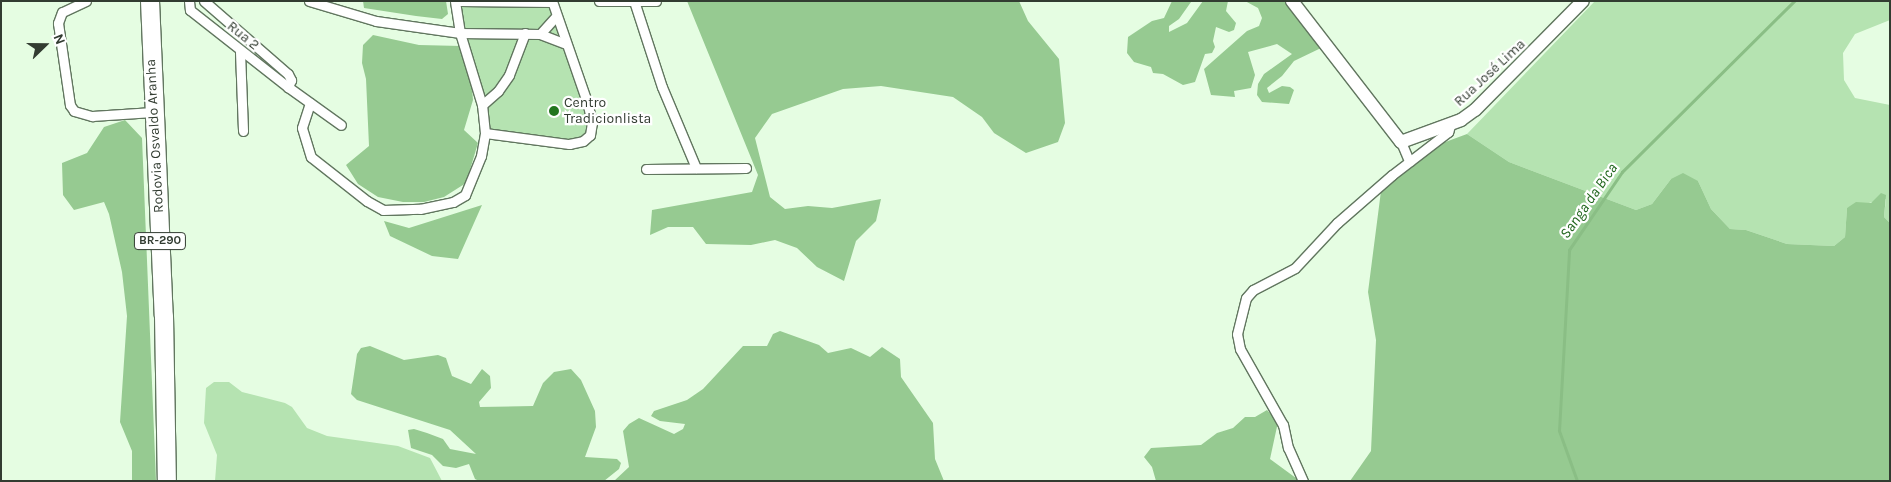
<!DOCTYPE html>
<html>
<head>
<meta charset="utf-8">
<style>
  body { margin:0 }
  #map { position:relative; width:1891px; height:482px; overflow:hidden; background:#e5fde2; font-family:Karla,sans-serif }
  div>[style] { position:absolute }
  .green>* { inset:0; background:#b5e3b1 }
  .forest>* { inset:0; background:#96ca91 }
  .stream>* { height:2.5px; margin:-1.25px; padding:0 1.25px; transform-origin:1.25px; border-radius:1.25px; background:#8abe85 }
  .roads { filter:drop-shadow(1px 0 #61765f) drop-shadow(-1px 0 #61765f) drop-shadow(0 1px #61765f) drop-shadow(0 -1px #61765f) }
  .street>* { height:9px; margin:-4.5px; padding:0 4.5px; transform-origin:4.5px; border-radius:4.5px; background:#fff }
  .secondary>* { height:12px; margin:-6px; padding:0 6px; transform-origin:6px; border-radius:6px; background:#fff }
  .highway>* { height:18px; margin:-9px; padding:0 9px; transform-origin:9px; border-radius:9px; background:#fff }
  .dots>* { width:14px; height:14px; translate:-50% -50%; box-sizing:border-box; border:2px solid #fff; border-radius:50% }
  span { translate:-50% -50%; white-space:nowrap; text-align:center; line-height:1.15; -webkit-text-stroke:4.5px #fff; paint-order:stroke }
  .shield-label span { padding:1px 4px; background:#fff; border:1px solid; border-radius:4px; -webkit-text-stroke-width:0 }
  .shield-label { font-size:12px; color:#323c31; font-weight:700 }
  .street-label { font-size:14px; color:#323c31 }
  .poi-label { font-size:14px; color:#323c31 }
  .left { translate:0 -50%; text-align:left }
  .water-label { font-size:15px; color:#21661d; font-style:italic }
  .frame { position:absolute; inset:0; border:2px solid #323c31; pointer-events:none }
  .north { position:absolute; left:20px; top:20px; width:50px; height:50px; -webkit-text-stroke:4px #fff; paint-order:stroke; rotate:68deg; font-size:14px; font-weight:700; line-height:20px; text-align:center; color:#323c31 }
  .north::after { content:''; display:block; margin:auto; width:18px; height:22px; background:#323c31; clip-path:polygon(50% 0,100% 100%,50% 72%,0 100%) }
</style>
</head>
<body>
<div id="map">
  <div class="green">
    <i style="clip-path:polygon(455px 1px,552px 1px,592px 123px,583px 141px,485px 133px)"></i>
    <i style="clip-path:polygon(1595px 1px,1890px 1px,1890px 20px,1855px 34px,1843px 53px,1844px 80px,1855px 98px,1890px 105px,1890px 223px,1884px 217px,1886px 199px,1847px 208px,1845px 237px,1834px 246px,1787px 244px,1746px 230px,1730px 229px,1711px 209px,1698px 181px,1671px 179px,1652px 204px,1636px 210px,1509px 162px,1467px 134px)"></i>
    <i style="clip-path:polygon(214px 382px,229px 382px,242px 392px,285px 403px,292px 407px,307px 428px,327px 436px,398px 446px,430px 458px,442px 481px,215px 481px,217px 455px,204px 423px,206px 388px)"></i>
  </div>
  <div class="forest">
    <i style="clip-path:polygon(363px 1px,446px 1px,448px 14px,442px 19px,416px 16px,364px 8px)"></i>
    <i style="clip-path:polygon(687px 1px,1019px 1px,1028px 21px,1059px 59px,1065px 123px,1058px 142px,1026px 153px,994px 133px,982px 117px,953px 97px,881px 86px,843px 89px,772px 114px,755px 138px,770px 197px,785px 209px,808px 206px,832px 208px,881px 199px,876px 221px,856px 241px,844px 281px,817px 267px,797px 248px,775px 240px,751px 245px,706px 244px,693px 227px,668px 227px,650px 235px,652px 210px,752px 192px,758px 175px)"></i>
    <i style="clip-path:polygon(1172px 1px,1191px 2px,1179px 19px,1169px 26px,1169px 32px,1187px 23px,1203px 1px,1228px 1px,1226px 11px,1236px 23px,1234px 30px,1229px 32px,1216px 27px,1213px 41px,1215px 47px,1212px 53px,1205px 54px,1195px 82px,1183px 85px,1163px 74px,1153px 73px,1151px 67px,1134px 62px,1127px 53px,1128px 37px,1152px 21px,1164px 18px)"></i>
    <i style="clip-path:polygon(1245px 1px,1289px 1px,1321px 48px,1294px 61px,1282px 76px,1267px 88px,1269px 93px,1282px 86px,1290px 87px,1294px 90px,1289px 104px,1262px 102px,1257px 95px,1258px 84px,1264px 74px,1292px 54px,1277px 44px,1248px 52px,1255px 75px,1251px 88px,1234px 91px,1235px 97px,1211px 95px,1204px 69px,1247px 31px,1259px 26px,1262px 18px,1258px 8px)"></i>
    <i style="clip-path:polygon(373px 35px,419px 45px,461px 46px,471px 76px,473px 100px,464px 130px,478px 143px,466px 183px,444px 197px,424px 202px,403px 202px,378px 197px,358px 184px,346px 165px,369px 146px,366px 79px,362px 63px,363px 45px)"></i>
    <i style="clip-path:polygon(125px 120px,142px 138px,156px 481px,132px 481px,132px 451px,120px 422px,127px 316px,122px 272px,109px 214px,104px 202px,74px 210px,63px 195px,62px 163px,87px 153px,104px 127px)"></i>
    <i style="clip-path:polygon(1467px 134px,1509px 162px,1636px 210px,1652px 204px,1671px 179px,1683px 173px,1698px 181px,1711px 209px,1730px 229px,1746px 230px,1787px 244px,1834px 246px,1845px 237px,1847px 208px,1856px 202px,1871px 203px,1881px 193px,1886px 195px,1884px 217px,1890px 223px,1890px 481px,1350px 481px,1371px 451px,1376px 340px,1368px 292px,1381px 191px,1440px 144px)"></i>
    <i style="clip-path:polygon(482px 205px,458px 259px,432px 256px,390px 236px,384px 221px,409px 228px)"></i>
    <i style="clip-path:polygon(780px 331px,819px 345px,828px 353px,851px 348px,870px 357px,882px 347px,900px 359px,901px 377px,933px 423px,935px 459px,944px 481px,614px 481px,629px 467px,623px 431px,629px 424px,639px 418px,674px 434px,683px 429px,685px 424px,660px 421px,651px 416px,654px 411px,687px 400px,703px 389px,743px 346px,767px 346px,773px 334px)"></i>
    <i style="clip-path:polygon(370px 346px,404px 360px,438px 355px,446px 358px,452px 376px,471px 384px,482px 369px,490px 376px,491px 388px,479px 402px,480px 407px,533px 406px,543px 383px,554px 372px,571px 369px,581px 380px,595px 411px,596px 427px,585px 457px,617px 459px,621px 463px,619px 469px,604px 481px,479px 481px,475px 479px,469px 464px,456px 468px,443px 466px,432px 455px,411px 448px,408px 430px,414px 429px,427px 433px,443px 439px,450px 449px,476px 454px,450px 430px,357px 400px,351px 394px,357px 354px,361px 348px)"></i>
    <i style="clip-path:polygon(1267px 410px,1278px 422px,1270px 459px,1300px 481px,1156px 481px,1152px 467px,1144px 457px,1151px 448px,1201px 445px,1217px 433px,1233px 428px,1245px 417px,1255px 417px)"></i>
  </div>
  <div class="stream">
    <i style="left:1577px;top:481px;width:53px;rotate:-109.8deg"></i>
    <i style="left:1559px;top:431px;width:181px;rotate:-86.8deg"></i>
    <i style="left:1569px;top:250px;width:94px;rotate:-55.8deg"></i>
    <i style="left:1622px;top:172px;width:243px;rotate:-44.8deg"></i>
  </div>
  <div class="roads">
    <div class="street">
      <i style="left:86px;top:1px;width:26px;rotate:155deg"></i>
      <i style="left:62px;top:12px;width:12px;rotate:110deg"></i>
      <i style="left:58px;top:23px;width:83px;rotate:81.7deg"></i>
      <i style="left:70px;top:105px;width:7px;rotate:56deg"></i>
      <i style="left:74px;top:111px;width:19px;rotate:16deg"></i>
      <i style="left:92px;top:116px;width:61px;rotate:-3.8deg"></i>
      <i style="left:189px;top:1px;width:9px;rotate:84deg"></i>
      <i style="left:190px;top:10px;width:125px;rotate:38.2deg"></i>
      <i style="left:204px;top:1px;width:111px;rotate:41deg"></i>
      <i style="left:288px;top:74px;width:7px;rotate:63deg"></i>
      <i style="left:291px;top:80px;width:8px;rotate:113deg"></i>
      <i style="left:288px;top:87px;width:65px;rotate:35.6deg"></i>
      <i style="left:309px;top:1px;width:70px;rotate:16.6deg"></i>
      <i style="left:376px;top:21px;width:85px;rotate:8.1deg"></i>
      <i style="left:460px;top:33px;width:80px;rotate:0.7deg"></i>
      <i style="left:540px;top:34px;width:26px;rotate:21deg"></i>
      <i style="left:460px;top:1px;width:92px;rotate:0.6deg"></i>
      <i style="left:599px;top:1px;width:57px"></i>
      <i style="left:634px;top:1px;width:90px;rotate:72deg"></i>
      <i style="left:662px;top:87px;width:88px;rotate:67.2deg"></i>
      <i style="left:540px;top:34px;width:24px;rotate:-48deg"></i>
      <i style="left:240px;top:52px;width:79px;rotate:87.8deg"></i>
      <i style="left:310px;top:103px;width:26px;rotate:108deg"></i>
      <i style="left:302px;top:128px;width:30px;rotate:73deg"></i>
      <i style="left:311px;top:157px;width:71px;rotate:38.2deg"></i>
      <i style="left:367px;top:201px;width:18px;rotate:29deg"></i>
      <i style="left:383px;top:210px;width:37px;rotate:-2deg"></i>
      <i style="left:420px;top:209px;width:34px;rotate:-12deg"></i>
      <i style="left:453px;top:202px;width:14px;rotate:-30deg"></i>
      <i style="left:465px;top:195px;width:42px;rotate:-67.7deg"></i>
      <i style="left:481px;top:156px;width:23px;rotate:-80deg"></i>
      <i style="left:485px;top:133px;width:28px;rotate:-96deg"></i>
      <i style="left:482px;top:105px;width:75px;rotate:-107deg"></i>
      <i style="left:460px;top:33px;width:32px;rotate:-99deg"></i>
      <i style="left:482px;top:105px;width:21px;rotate:-41deg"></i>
      <i style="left:498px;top:91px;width:19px;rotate:-55deg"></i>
      <i style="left:509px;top:75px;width:45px;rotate:-69.1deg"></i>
      <i style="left:485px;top:133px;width:85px;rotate:7.5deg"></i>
      <i style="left:569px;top:144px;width:14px;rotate:-12deg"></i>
      <i style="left:583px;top:141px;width:9px;rotate:-41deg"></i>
      <i style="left:590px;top:135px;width:12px;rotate:-81deg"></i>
      <i style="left:592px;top:123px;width:22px;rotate:-103deg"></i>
      <i style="left:587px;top:102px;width:107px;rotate:-109.1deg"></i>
      <i style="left:1401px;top:142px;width:21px;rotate:67deg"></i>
      <i style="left:646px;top:169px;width:100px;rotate:-0.6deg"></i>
      <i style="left:1303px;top:481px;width:36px;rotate:-114deg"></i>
      <i style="left:1288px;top:448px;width:24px;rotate:-102deg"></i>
      <i style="left:1283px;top:425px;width:87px;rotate:-119.5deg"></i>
      <i style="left:1240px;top:349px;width:15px;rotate:-101deg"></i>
      <i style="left:1237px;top:334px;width:37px;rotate:-76deg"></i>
      <i style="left:1246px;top:298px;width:11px;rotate:-49deg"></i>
      <i style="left:1253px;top:290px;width:47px;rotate:-27.6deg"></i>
      <i style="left:1295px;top:268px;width:62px;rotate:-47deg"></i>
      <i style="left:1337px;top:223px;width:73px;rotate:-41.1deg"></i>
      <i style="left:1392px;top:175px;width:71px;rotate:-37.5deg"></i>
      <i style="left:1448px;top:132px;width:9px;rotate:-72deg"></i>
    </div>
    <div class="secondary">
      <i style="left:1292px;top:1px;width:178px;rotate:52.3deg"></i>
      <i style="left:1401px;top:142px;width:64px;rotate:-20.1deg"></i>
      <i style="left:1461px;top:120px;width:17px;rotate:-36deg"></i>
      <i style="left:1475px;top:110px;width:153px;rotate:-45.3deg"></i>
    </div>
    <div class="highway">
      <i style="left:150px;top:1px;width:315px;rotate:87.5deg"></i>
      <i style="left:164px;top:316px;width:165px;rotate:89deg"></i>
    </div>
  </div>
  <div class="dots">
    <i style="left:554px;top:111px;background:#22751e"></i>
  </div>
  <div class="shield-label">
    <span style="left:160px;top:241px">BR-290</span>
  </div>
  <div class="street-label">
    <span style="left:243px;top:36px;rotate:39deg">Rua 2</span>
    <span style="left:1490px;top:73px;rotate:-43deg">Rua José Lima</span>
    <span style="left:155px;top:136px;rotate:-93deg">Rodovia Osvaldo Aranha</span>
  </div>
  <div class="poi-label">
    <span class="left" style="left:564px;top:111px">Centro<br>Tradicionlista</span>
  </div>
  <div class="water-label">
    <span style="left:1589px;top:201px;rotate:-55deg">Sanga da Bica</span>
  </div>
  <div class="frame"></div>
  <div class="north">N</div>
</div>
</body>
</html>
